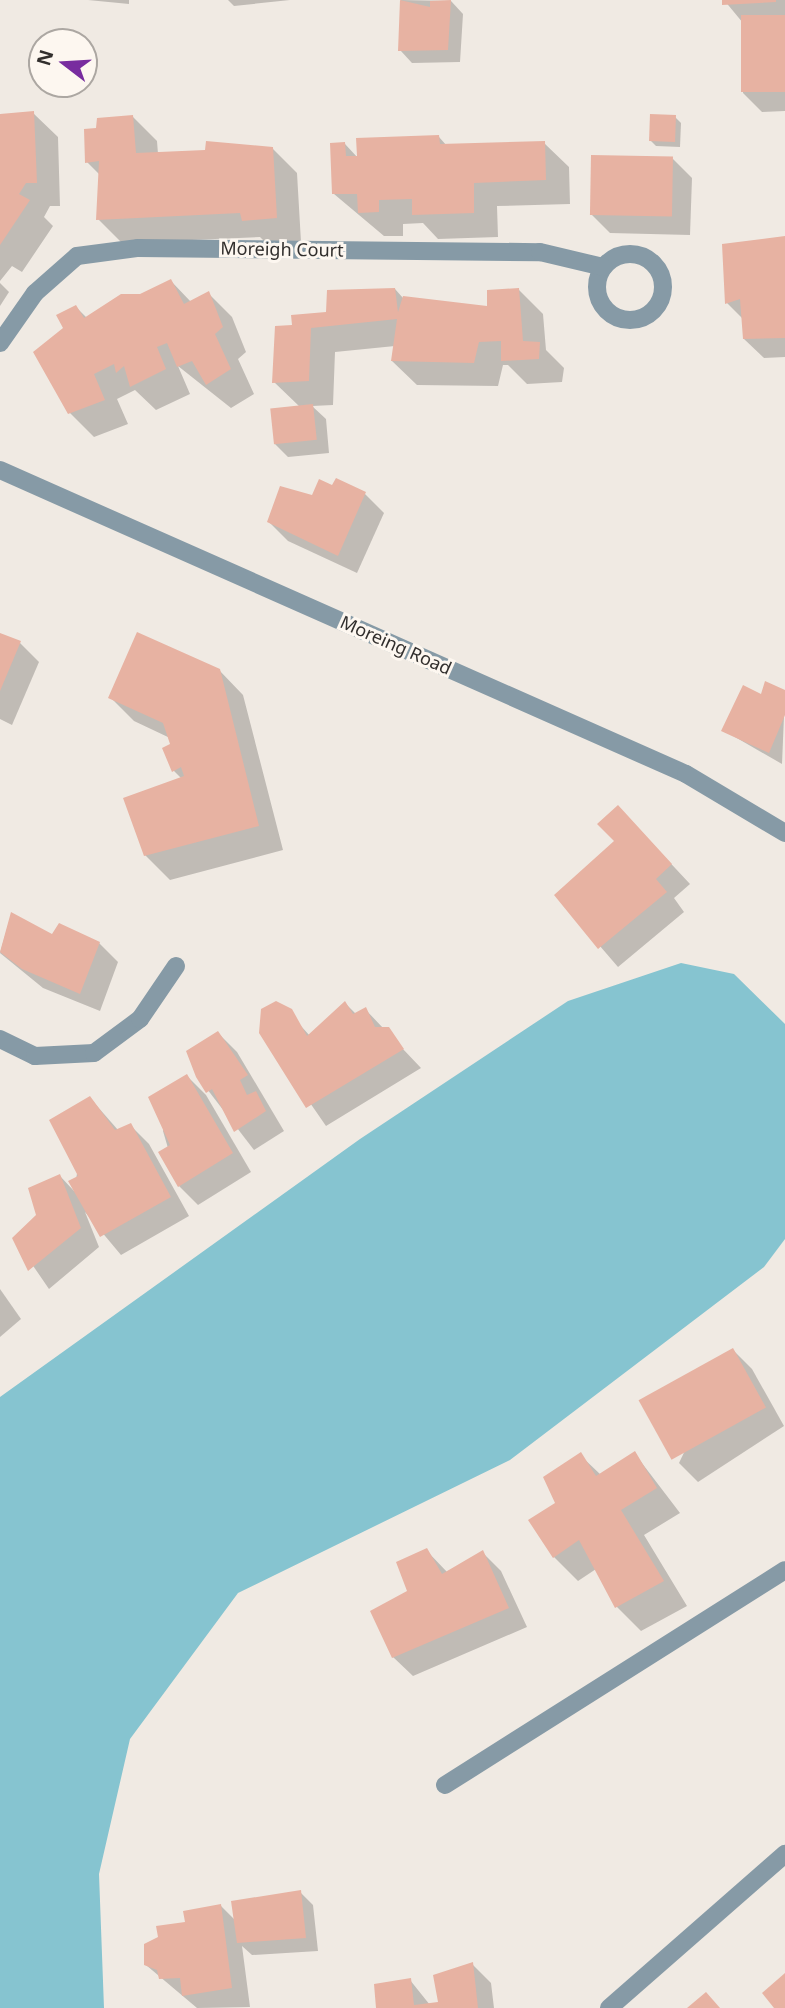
<!DOCTYPE html>
<html>
<head>
<meta charset="utf-8">
<style>
  body { margin:0 }
  #map { position:relative; width:785px; height:2008px; overflow:hidden; background:#f0eae3; font-family:"Noto Sans",sans-serif }
  div>[style] { position:absolute }
  .water>* { inset:0; background:#86c4d0 }
  .shadow>* { inset:0; background:#0003 }
  .building>* { inset:0; background:#e7b2a2; transform-origin:0 0 }
  .minor>* { height:18px; margin:-9px; padding:0 9px; transform-origin:9px; border-radius:9px; background:#869aa6 }
  .minor>.ring { margin:-9px; padding:0; box-sizing:content-box; background:none; border:18px solid #869aa6; border-radius:50% }
  span { translate:-50% -50%; white-space:nowrap; text-align:center; line-height:1.15; -webkit-text-stroke:6px #fdf7f0; paint-order:stroke }
  .street-label { font-size:18px; color:#322f2d }
  .north { position:absolute; left:28px; top:28px; width:70px; height:70px; box-sizing:border-box; background:#fdf7f0; border:2px solid #aca7a2; border-radius:50%; rotate:287deg; font-size:19px; font-weight:700; line-height:28px; text-align:center; color:#322f2d }
  .north::after { content:''; display:block; margin:auto; width:24px; height:32px; background:#782c9f; clip-path:polygon(50% 0,100% 100%,50% 72%,0 100%) }
</style>
</head>
<body>
<div id="map">
  <div class="water">
    <i style="clip-path:polygon(681px 963px,734px 974px,785px 1024px,785px 1239px,764px 1267px,510px 1460px,238px 1593px,130px 1739px,99px 1874px,104px 2008px,0 2008px,0 1397px,360px 1139px,568px 1001px)"></i>
  </div>
  <div class="shadow">
    <i style="clip-path:polygon(88px 0,129px 0,129px 4px)"></i>
    <i style="clip-path:polygon(228px 0,290px 0,234px 6px)"></i>
    <i style="clip-path:polygon(401px 0,451px 1px,463px 14px,460px 62px,412px 63px,400px 50px)"></i>
    <i style="clip-path:polygon(724px 0,785px 0,785px 111px,762px 112px,743px 93px,743px 23px)"></i>
    <i style="clip-path:polygon(33px 113px,58px 137px,60px 206px,50px 206px,44px 217px,53px 226px,22px 272px,12px 266px,0 281px,0 115px)"></i>
    <i style="clip-path:polygon(133px 117px,157px 141px,158px 154px,272px 148px,297px 173px,301px 242px,268px 245px,260px 237px,122px 243px,98px 219px,100px 175px,87px 162px)"></i>
    <i style="clip-path:polygon(675px 117px,681px 123px,680px 147px,656px 146px,650px 140px)"></i>
    <i style="clip-path:polygon(439px 137px,447px 146px,544px 143px,569px 167px,570px 204px,497px 206px,498px 237px,438px 239px,423px 223px,403px 224px,403px 236px,384px 236px,334px 194px,345px 144px,358px 158px)"></i>
    <i style="clip-path:polygon(673px 159px,692px 178px,690px 235px,610px 233px,591px 214px)"></i>
    <i style="clip-path:polygon(785px 238px,785px 357px,764px 358px,744px 339px,743px 319px,727px 303px)"></i>
    <i style="clip-path:polygon(171px 281px,191px 302px,208px 293px,232px 317px,246px 352px,238px 359px,254px 394px,231px 408px,178px 366px,190px 394px,156px 410px,135px 390px,117px 399px,128px 424px,94px 437px,70px 413px,65px 328px,76px 307px,87px 318px)"></i>
    <i style="clip-path:polygon(0 283px,9px 292px,0 306px)"></i>
    <i style="clip-path:polygon(395px 289px,403px 298px,489px 308px,519px 290px,543px 314px,546px 350px,564px 368px,562px 382px,527px 384px,508px 365px,503px 365px,498px 386px,417px 385px,392px 361px,395px 346px,335px 352px,333px 405px,312px 406px,326px 419px,329px 453px,288px 457px,275px 444px,300px 407px,274px 382px,293px 326px)"></i>
    <i style="clip-path:polygon(333px 488px,365px 494px,384px 513px,357px 573px,288px 541px,269px 522px)"></i>
    <i style="clip-path:polygon(0 635px,20px 643px,39px 662px,12px 725px,0 719px)"></i>
    <i style="clip-path:polygon(219px 670px,243px 695px,283px 850px,170px 880px,145px 855px,182px 779px,174px 771px,170px 738px,134px 721px,110px 697px)"></i>
    <i style="clip-path:polygon(785px 692px,782px 764px,723px 730px,762px 697px)"></i>
    <i style="clip-path:polygon(618px 807px,690px 884px,674px 898px,684px 912px,618px 967px,556px 895px,616px 842px)"></i>
    <i style="clip-path:polygon(11px 915px,53px 936px,99px 943px,118px 962px,100px 1011px,43px 988px,0 953px)"></i>
    <i style="clip-path:polygon(345px 1003px,356px 1014px,365px 1009px,421px 1068px,326px 1126px,261px 1032px,283px 1006px,310px 1036px)"></i>
    <i style="clip-path:polygon(218px 1033px,237px 1052px,284px 1131px,254px 1150px,197px 1076px)"></i>
    <i style="clip-path:polygon(187px 1076px,206px 1095px,251px 1172px,198px 1205px,179px 1186px,163px 1131px)"></i>
    <i style="clip-path:polygon(90px 1098px,118px 1130px,130px 1125px,149px 1144px,189px 1216px,121px 1255px,85px 1212px,99px 1247px,49px 1289px,14px 1238px,38px 1215px,60px 1176px,74px 1191px)"></i>
    <i style="clip-path:polygon(0 1289px,21px 1319px,0 1337px)"></i>
    <i style="clip-path:polygon(733px 1350px,752px 1369px,784px 1426px,698px 1482px,679px 1463px)"></i>
    <i style="clip-path:polygon(635px 1454px,680px 1513px,644px 1535px,687px 1606px,641px 1631px,617px 1607px,596px 1569px,578px 1581px,554px 1557px,557px 1503px,580px 1455px,601px 1475px)"></i>
    <i style="clip-path:polygon(426px 1550px,448px 1573px,482px 1552px,501px 1571px,527px 1627px,413px 1676px,393px 1657px)"></i>
    <i style="clip-path:polygon(300px 1892px,313px 1905px,318px 1951px,252px 1955px,242px 1946px,250px 2007px,197px 2008px,146px 1965px,187px 1924px,221px 1906px,235px 1920px)"></i>
    <i style="clip-path:polygon(472px 1964px,491px 1983px,494px 2008px,378px 2008px,410px 1980px,430px 2005px,440px 2004px)"></i>
  </div>
  <div class="building">
    <i style="clip-path:polygon(400px 0,430px 7px,430px 1px,451px 0,448px 50px,398px 51px)"></i>
    <i style="clip-path:polygon(722px 0,776px 0,776px 2px,722px 5px)"></i>
    <i style="left:785px;top:15px;width:77px;height:44px;rotate:90deg"></i>
    <i style="clip-path:polygon(34px 111px,37px 183px,26px 183px,19px 194px,30px 200px,0 245px,0 114px)"></i>
    <i style="left:650px;top:114px;width:26px;height:27px;rotate:2deg"></i>
    <i style="clip-path:polygon(133px 115px,136px 153px,205px 150px,206px 141px,273px 147px,277px 218px,242px 221px,240px 213px,96px 220px,99px 161px,85px 163px,84px 129px,96px 128px,97px 118px)"></i>
    <i style="clip-path:polygon(439px 135px,440px 144px,545px 141px,546px 180px,474px 183px,474px 213px,412px 215px,412px 199px,379px 200px,379px 212px,358px 213px,357px 194px,332px 194px,330px 143px,345px 142px,346px 156px,357px 156px,356px 138px)"></i>
    <i style="left:591px;top:155px;width:82px;height:60px;rotate:1deg"></i>
    <i style="clip-path:polygon(785px 236px,785px 338px,743px 339px,740px 299px,725px 304px,722px 244px)"></i>
    <i style="clip-path:polygon(171px 279px,184px 304px,209px 291px,223px 327px,215px 334px,231px 369px,206px 385px,192px 361px,177px 367px,167px 343px,157px 347px,166px 369px,130px 387px,124px 366px,116px 373px,114px 364px,94px 374px,105px 400px,68px 414px,33px 352px,63px 328px,56px 315px,76px 305px,84px 318px,121px 294px,140px 294px)"></i>
    <i style="clip-path:polygon(395px 288px,398px 312px,403px 296px,487px 306px,487px 290px,519px 288px,523px 341px,540px 342px,539px 359px,501px 361px,501px 341px,479px 342px,474px 363px,391px 361px,397px 319px,311px 328px,309px 381px,272px 383px,275px 326px,292px 325px,291px 315px,326px 312px,327px 290px)"></i>
    <i style="left:313px;top:404px;width:36px;height:43px;rotate:84deg"></i>
    <i style="clip-path:polygon(336px 478px,366px 492px,338px 556px,267px 522px,280px 486px,312px 495px,319px 479px,332px 485px)"></i>
    <i style="clip-path:polygon(137px 632px,220px 669px,259px 826px,144px 856px,123px 798px,184px 776px,181px 767px,172px 772px,162px 748px,170px 744px,163px 723px,108px 698px)"></i>
    <i style="clip-path:polygon(0 633px,21px 641px,0 691px)"></i>
    <i style="clip-path:polygon(765px 681px,785px 690px,785px 715px,769px 753px,721px 731px,743px 685px,761px 694px)"></i>
    <i style="clip-path:polygon(618px 805px,672px 864px,656px 879px,667px 892px,598px 949px,554px 895px,614px 841px,597px 824px)"></i>
    <i style="clip-path:polygon(11px 912px,52px 934px,59px 923px,100px 942px,80px 994px,22px 969px,0 952px)"></i>
    <i style="clip-path:polygon(276px 1001px,292px 1009px,307px 1036px,345px 1001px,353px 1014px,366px 1007px,375px 1027px,389px 1027px,404px 1049px,306px 1108px,259px 1033px,261px 1009px)"></i>
    <i style="clip-path:polygon(218px 1031px,248px 1075px,240px 1080px,247px 1095px,256px 1091px,266px 1111px,234px 1132px,212px 1089px,206px 1093px,196px 1077px,186px 1051px)"></i>
    <i style="clip-path:polygon(187px 1074px,233px 1153px,178px 1187px,158px 1152px,170px 1145px,148px 1097px)"></i>
    <i style="clip-path:polygon(90px 1096px,115px 1130px,131px 1123px,171px 1197px,100px 1237px,68px 1181px,78px 1176px,49px 1120px)"></i>
    <i style="clip-path:polygon(60px 1174px,81px 1228px,28px 1271px,12px 1238px,36px 1215px,28px 1188px)"></i>
    <i style="left:733px;top:1348px;width:68px;height:108px;rotate:61deg"></i>
    <i style="clip-path:polygon(635px 1451px,657px 1488px,621px 1510px,664px 1581px,615px 1608px,579px 1540px,553px 1558px,528px 1520px,555px 1503px,543px 1477px,581px 1452px,596px 1476px)"></i>
    <i style="clip-path:polygon(427px 1548px,442px 1574px,483px 1550px,509px 1608px,392px 1658px,370px 1611px,407px 1591px,396px 1562px)"></i>
    <i style="clip-path:polygon(301px 1890px,306px 1938px,237px 1943px,231px 1901px)"></i>
    <i style="clip-path:polygon(221px 1904px,232px 1988px,182px 1996px,180px 1978px,159px 1979px,157px 1970px,144px 1965px,144px 1944px,158px 1937px,156px 1926px,185px 1922px,183px 1911px)"></i>
    <i style="clip-path:polygon(473px 1962px,478px 2008px,376px 2008px,374px 1984px,411px 1978px,414px 2005px,438px 2002px,433px 1975px)"></i>
    <i style="clip-path:polygon(785px 1973px,785px 2008px,774px 2008px,762px 1993px)"></i>
    <i style="clip-path:polygon(706px 1992px,720px 2008px,687px 2008px)"></i>
  </div>
  <div class="minor">
    <i class="ring" style="left:597px;top:254px;width:48px;height:48px"></i>
    <i style="left:0;top:343px;width:61px;rotate:-55deg"></i>
    <i style="left:35px;top:293px;width:56px;rotate:-41.4deg"></i>
    <i style="left:77px;top:256px;width:62px;rotate:-7.5deg"></i>
    <i style="left:138px;top:248px;width:402px;rotate:0.6deg"></i>
    <i style="left:540px;top:252px;width:65px;rotate:13.4deg"></i>
    <i style="left:0;top:470px;width:750px;rotate:23.9deg"></i>
    <i style="left:686px;top:774px;width:115px;rotate:30.8deg"></i>
    <i style="left:0;top:1039px;width:39px;rotate:26deg"></i>
    <i style="left:35px;top:1056px;width:59px;rotate:-2.9deg"></i>
    <i style="left:94px;top:1053px;width:57px;rotate:-36.5deg"></i>
    <i style="left:140px;top:1019px;width:64px;rotate:-55.8deg"></i>
    <i style="left:445px;top:1785px;width:402px;rotate:-32.3deg"></i>
    <i style="left:609px;top:2008px;width:234px;rotate:-41.2deg"></i>
  </div>
  <div class="street-label">
    <span style="left:282px;top:249px;rotate:1deg">Moreigh Court</span>
    <span style="left:396px;top:645px;rotate:24deg">Moreing Road</span>
  </div>
  <div class="north">N</div>
</div>
</body>
</html>
